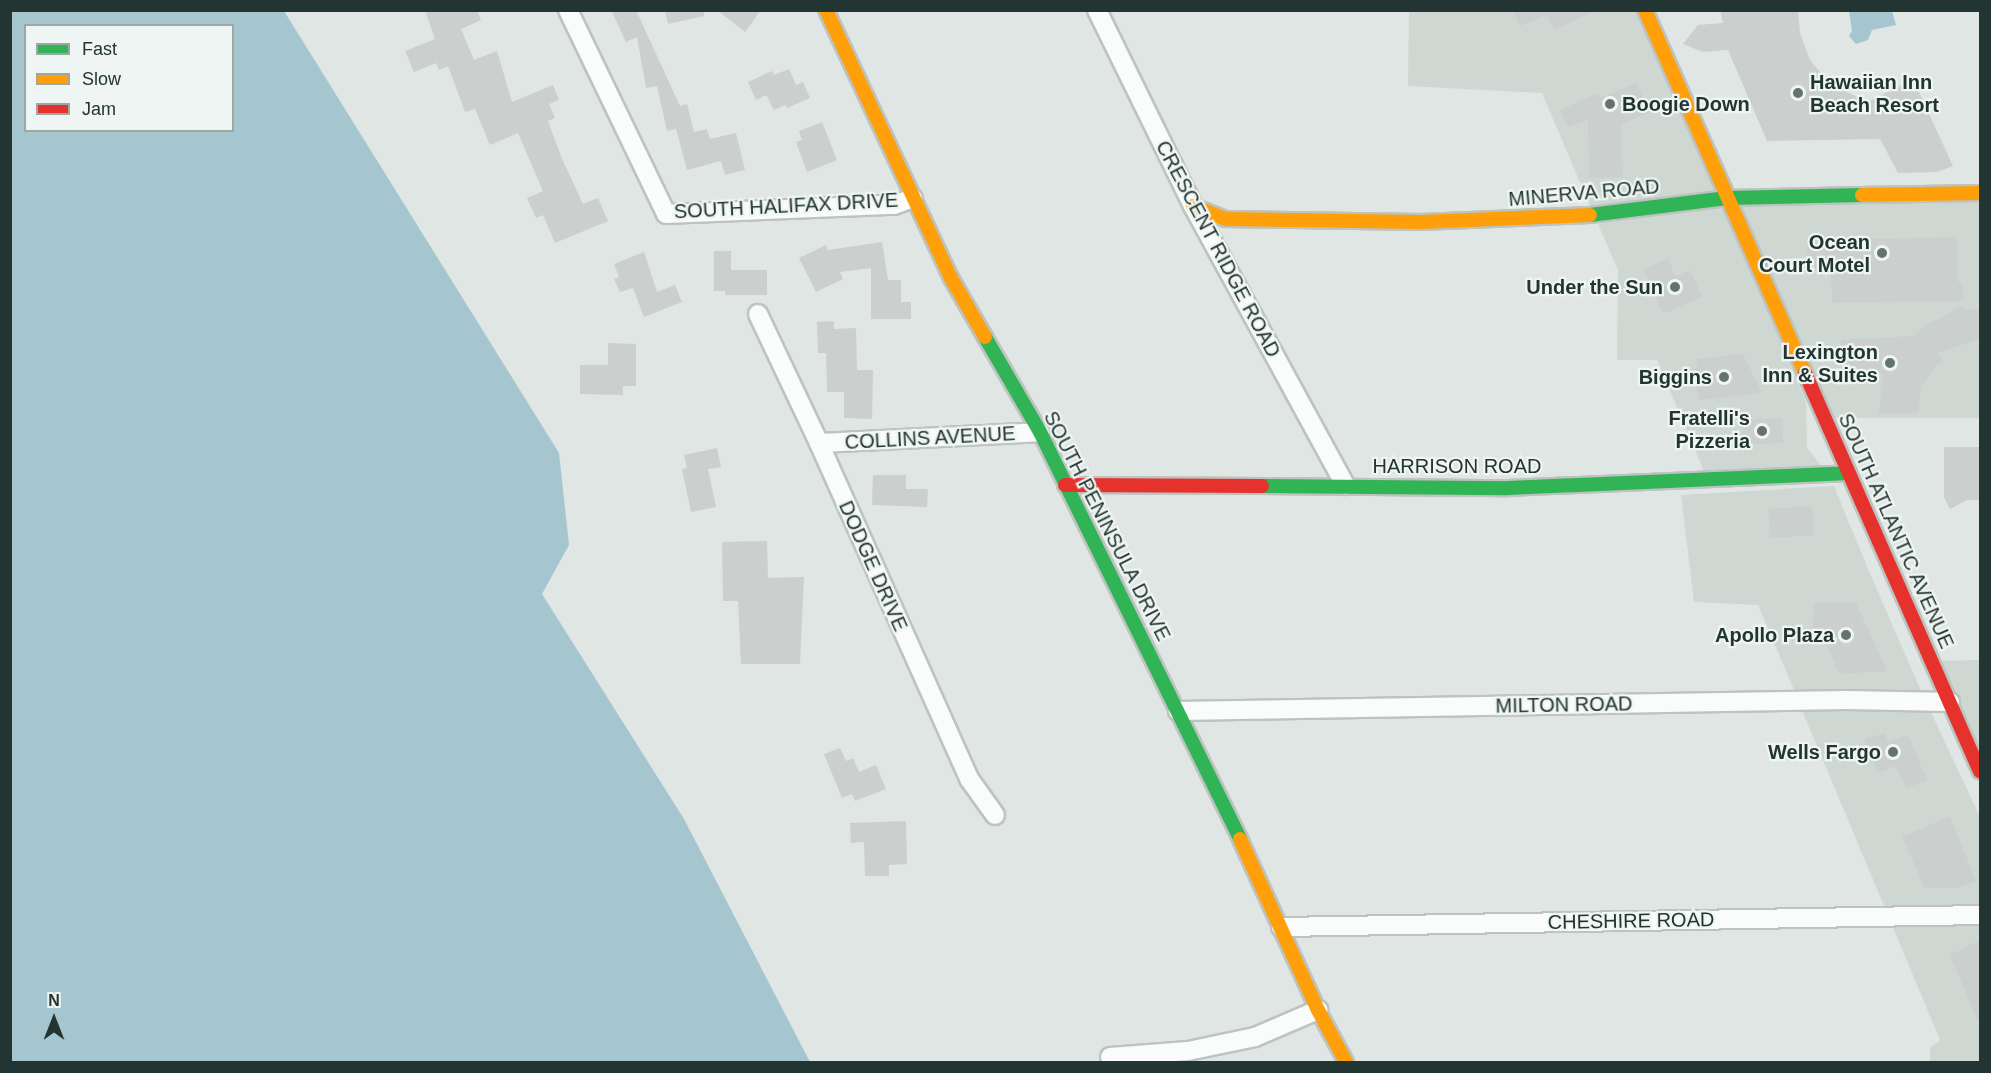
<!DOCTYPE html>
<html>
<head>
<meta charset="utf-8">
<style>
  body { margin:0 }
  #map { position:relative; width:1991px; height:1073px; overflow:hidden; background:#e0e6e3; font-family:Helvetica,sans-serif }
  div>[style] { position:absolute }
  .built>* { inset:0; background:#cfd7d3 }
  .water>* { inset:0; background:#a5c6cf }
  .building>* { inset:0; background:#cbcfce; transform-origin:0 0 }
  .roads { filter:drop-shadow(2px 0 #bdc3c0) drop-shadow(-2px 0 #bdc3c0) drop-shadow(0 2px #bdc3c0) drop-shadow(0 -2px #bdc3c0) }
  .street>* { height:18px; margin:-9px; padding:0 9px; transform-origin:9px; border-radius:9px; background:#fafbfb }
  .fast>* { height:14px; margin:-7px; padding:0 7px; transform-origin:7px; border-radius:7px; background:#30b455 }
  .slow>* { height:14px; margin:-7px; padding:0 7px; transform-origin:7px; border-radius:7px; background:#ff9f0a }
  .jam>* { height:14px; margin:-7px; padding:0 7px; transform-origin:7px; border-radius:7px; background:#e5322d }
  .dots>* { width:16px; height:16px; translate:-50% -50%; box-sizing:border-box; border:3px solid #eef5f2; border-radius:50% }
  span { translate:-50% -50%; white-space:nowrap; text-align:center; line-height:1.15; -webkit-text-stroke:4.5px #eef5f2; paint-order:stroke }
  .poi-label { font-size:20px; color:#223532; font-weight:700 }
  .left { translate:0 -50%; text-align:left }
  .right { translate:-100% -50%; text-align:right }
  .street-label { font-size:20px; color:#223532 }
  .frame { position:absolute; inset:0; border:12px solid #223532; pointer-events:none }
  .legend { position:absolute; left:24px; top:24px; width:210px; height:108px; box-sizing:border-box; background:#eef5f2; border:2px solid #9ca8a5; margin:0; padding:8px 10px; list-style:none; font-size:18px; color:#223532 }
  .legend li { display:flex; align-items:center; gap:12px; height:30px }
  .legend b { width:30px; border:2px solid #9ca8a5 }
  .north { position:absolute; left:24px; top:989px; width:60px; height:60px; -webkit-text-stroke:4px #eef5f2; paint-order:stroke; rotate:0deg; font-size:16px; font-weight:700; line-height:24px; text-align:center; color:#223532 }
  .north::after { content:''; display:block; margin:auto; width:21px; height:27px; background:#223532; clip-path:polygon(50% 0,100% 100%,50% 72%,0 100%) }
</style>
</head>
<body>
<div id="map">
  <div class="built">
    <i style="clip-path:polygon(1409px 11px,1635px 11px,1717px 190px,1590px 206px,1542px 93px,1408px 86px)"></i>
    <i style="clip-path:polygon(1980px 202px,1980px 418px,1821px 418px,1742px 205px)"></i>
    <i style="clip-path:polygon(1725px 206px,1806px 402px,1807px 448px,1823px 468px,1706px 476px,1657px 360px,1617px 360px,1618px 270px,1598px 224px)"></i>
    <i style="clip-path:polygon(1834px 486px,1868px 569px,1921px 691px,1795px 692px,1758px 605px,1694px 602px,1681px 495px)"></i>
    <i style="clip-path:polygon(1980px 660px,1980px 780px,1932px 661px)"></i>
    <i style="clip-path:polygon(1929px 708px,1980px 817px,1980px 906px,1885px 908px,1802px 710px)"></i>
    <i style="clip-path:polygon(1980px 924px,1980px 1062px,1930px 1062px,1930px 1048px,1940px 1040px,1892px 925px)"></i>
  </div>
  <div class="water">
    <i style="clip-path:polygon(evenodd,10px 11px,284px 11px,559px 453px,569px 545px,542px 594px,684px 819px,810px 1062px,11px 1062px,10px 11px,26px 26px,232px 26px,232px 130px,26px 130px,26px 26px)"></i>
    <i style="clip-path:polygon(1849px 11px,1892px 11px,1896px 25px,1872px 30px,1868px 40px,1856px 44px,1849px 36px,1852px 31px)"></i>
  </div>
  <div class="building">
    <i style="clip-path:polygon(425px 10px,477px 10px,481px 20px,461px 29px,474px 60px,497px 51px,512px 102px,553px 85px,559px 100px,549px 104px,555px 118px,548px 121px,562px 159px,583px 204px,598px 198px,608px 221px,555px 243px,543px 215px,536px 218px,527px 198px,543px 191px,518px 133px,490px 145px,475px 109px,465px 112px,448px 66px,439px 70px,436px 63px,414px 72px,405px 51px,435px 39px)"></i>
    <i style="clip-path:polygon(611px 10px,636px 10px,680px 106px,687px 104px,694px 132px,707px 129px,710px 139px,736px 133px,745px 170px,725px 175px,721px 161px,687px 170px,676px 129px,667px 131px,657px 86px,646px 88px,637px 37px,626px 42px)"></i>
    <i style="clip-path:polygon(665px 10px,704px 10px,704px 16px,668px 24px)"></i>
    <i style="clip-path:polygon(717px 10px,761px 10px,745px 32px)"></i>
    <i style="clip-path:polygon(1513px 10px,1597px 10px,1554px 30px,1547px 15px,1520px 26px)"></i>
    <i style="clip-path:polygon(1720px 10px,1798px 10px,1800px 33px,1810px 60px,1830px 84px,1868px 102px,1913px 79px,1953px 166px,1937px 172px,1898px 173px,1880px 139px,1767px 141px,1728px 50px,1703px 52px,1683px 44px,1698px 25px,1723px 23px)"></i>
    <i style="clip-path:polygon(789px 69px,796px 85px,803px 82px,810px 98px,787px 108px,785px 105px,774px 110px,766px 95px,756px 100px,748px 82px,772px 71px,774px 75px)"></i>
    <i style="clip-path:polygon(1636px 83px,1650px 112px,1621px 125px,1623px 177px,1589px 178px,1588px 120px,1568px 127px,1560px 110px,1598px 93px,1601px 98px)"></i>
    <i style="clip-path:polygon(822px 122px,837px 160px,807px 172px,796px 142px,802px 140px,799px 131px)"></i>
    <i style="clip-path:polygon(1957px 237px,1958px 282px,1962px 282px,1964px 301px,1832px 303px,1831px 269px,1808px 269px,1807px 244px,1828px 244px,1828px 240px)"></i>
    <i style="clip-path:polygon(882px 242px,888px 280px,901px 280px,901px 302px,911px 302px,911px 319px,871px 319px,871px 268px,840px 272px,843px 279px,816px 292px,799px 258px,826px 245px,828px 250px)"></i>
    <i style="clip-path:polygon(714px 251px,731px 251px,731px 270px,767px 270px,767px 295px,725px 295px,725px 291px,714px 291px)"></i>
    <i style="clip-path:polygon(644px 252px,657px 292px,675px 285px,682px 302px,644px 317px,633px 288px,620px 292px,614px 279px,619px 277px,614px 264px)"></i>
    <i style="clip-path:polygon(1668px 258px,1675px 277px,1690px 270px,1702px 297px,1663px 314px,1644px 269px)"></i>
    <i style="clip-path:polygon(1964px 305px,1964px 309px,1980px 309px,1980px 339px,1938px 353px,1943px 361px,1937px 365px,1921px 387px,1918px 413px,1879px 414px,1883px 374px,1872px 374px,1873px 369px,1842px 369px,1841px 340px,1913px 336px,1923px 327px)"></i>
    <i style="clip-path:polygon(834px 321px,834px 329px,856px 328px,857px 370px,873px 370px,872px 419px,844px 418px,844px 392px,827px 392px,826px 353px,818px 353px,817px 322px)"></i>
    <i style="clip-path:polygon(608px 343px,636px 344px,636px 386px,623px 386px,623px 395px,580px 394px,580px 365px,608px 365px)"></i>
    <i style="clip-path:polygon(1743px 354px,1762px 393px,1699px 400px,1692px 368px,1698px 368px,1696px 359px)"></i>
    <i style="left:1782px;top:418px;width:25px;height:40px;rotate:88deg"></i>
    <i style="clip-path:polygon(1944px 447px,1980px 447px,1980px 500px,1967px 500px,1950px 509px,1944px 497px)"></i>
    <i style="clip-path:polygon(717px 448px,721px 467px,708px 469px,716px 507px,691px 512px,682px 469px,687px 468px,684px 455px)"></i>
    <i style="clip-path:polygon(873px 475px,906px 475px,906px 489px,928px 489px,927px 507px,872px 505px)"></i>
    <i style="left:1812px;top:506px;width:29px;height:44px;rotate:86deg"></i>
    <i style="clip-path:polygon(767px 541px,768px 578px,804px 577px,800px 664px,741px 664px,738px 601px,723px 601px,722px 542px)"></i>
    <i style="clip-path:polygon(1814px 603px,1856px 603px,1887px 671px,1839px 674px,1825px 640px,1820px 640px,1821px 631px,1813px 630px)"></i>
    <i style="clip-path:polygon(1885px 733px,1888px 742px,1908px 735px,1927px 780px,1907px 788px,1895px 766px,1878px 773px,1864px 739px)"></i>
    <i style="clip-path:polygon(840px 748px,846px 761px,853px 758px,859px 772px,876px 765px,886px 789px,855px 801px,852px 794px,842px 798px,824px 754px)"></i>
    <i style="clip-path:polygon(1950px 816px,1976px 881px,1958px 888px,1925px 888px,1902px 837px)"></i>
    <i style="clip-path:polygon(906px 821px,907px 864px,889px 865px,889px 876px,865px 876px,864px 842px,851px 843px,850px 823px)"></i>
    <i style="clip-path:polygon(1980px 940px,1980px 1026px,1950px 955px)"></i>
  </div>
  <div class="roads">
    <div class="street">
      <i style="left:568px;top:10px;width:226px;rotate:64.3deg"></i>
      <i style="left:666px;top:214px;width:228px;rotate:-2.3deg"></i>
      <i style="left:894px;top:205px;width:20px;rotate:-20deg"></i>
      <i style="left:1097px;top:10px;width:218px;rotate:63.9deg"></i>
      <i style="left:1193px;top:206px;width:318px;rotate:61.4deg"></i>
      <i style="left:758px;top:314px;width:143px;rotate:64.7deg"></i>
      <i style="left:819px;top:443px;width:369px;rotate:65.9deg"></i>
      <i style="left:970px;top:780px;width:43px;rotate:54.5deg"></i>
      <i style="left:819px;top:443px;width:221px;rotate:-2.8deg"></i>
      <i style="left:1178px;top:711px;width:668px;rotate:-0.94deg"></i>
      <i style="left:1846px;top:700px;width:104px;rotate:1.1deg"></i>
      <i style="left:1281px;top:927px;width:699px;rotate:-0.98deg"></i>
      <i style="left:1110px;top:1057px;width:78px;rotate:-4.4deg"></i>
      <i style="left:1188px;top:1051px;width:68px;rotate:-11.8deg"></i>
      <i style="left:1255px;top:1037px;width:69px;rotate:-23.2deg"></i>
    </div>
    <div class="fast">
      <i style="left:1590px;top:215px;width:138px;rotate:-7.1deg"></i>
      <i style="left:1727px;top:198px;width:135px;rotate:-1.3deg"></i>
      <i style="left:985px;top:337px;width:110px;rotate:59.9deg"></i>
      <i style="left:1040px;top:432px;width:453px;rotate:63.8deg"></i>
      <i style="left:1262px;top:486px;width:246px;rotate:0.5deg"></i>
      <i style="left:1508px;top:488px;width:341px;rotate:-2.5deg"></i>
    </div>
    <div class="slow">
      <i style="left:826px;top:10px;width:296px;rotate:65deg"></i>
      <i style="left:951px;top:278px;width:68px;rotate:60deg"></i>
      <i style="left:1645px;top:10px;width:397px;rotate:66.2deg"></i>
      <i style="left:1862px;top:195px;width:118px;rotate:-1deg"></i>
      <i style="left:1193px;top:206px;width:35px;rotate:22deg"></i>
      <i style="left:1226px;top:219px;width:195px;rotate:0.9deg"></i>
      <i style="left:1421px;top:222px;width:169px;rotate:-2.4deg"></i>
      <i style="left:1240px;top:839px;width:188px;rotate:65.5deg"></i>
      <i style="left:1318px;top:1010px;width:59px;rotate:61.7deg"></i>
    </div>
    <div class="jam">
      <i style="left:1805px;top:373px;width:435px;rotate:66.3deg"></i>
      <i style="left:1065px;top:485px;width:197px;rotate:0.3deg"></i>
    </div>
  </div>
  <div class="dots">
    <i style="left:1798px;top:93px;background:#647370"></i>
    <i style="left:1610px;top:104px;background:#647370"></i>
    <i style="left:1882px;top:253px;background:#647370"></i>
    <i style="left:1675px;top:287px;background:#647370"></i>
    <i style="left:1890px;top:363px;background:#647370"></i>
    <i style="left:1724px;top:377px;background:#647370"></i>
    <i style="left:1762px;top:431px;background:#647370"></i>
    <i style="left:1846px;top:635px;background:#647370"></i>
    <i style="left:1893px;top:752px;background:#647370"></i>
  </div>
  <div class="poi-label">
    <span class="left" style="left:1810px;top:94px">Hawaiian Inn<br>Beach Resort</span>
    <span class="left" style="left:1622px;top:104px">Boogie Down</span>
    <span class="right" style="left:1870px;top:254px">Ocean<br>Court Motel</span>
    <span class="right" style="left:1663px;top:287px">Under the Sun</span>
    <span class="right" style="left:1878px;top:364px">Lexington<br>Inn &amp; Suites</span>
    <span class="right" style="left:1712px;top:377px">Biggins</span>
    <span class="right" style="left:1750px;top:430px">Fratelli's<br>Pizzeria</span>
    <span class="right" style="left:1834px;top:635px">Apollo Plaza</span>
    <span class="right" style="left:1881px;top:752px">Wells Fargo</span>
  </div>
  <div class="street-label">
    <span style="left:1584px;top:193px;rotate:-5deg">MINERVA ROAD</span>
    <span style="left:786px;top:206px;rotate:-3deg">SOUTH HALIFAX DRIVE</span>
    <span style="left:1218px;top:249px;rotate:62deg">CRESCENT RIDGE ROAD</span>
    <span style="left:930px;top:438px;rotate:-3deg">COLLINS AVENUE</span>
    <span style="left:1457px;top:466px">HARRISON ROAD</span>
    <span style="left:1107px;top:526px;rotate:63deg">SOUTH PENINSULA DRIVE</span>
    <span style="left:1896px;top:531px;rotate:66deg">SOUTH ATLANTIC AVENUE</span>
    <span style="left:873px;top:566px;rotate:66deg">DODGE DRIVE</span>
    <span style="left:1564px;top:705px;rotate:-1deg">MILTON ROAD</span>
    <span style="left:1631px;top:921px;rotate:-1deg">CHESHIRE ROAD</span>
  </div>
  <div class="frame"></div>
  <ul class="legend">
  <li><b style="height:8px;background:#30b455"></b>Fast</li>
  <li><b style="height:8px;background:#ff9f0a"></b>Slow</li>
  <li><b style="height:8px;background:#e5322d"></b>Jam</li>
  </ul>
  <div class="north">N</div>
</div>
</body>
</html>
